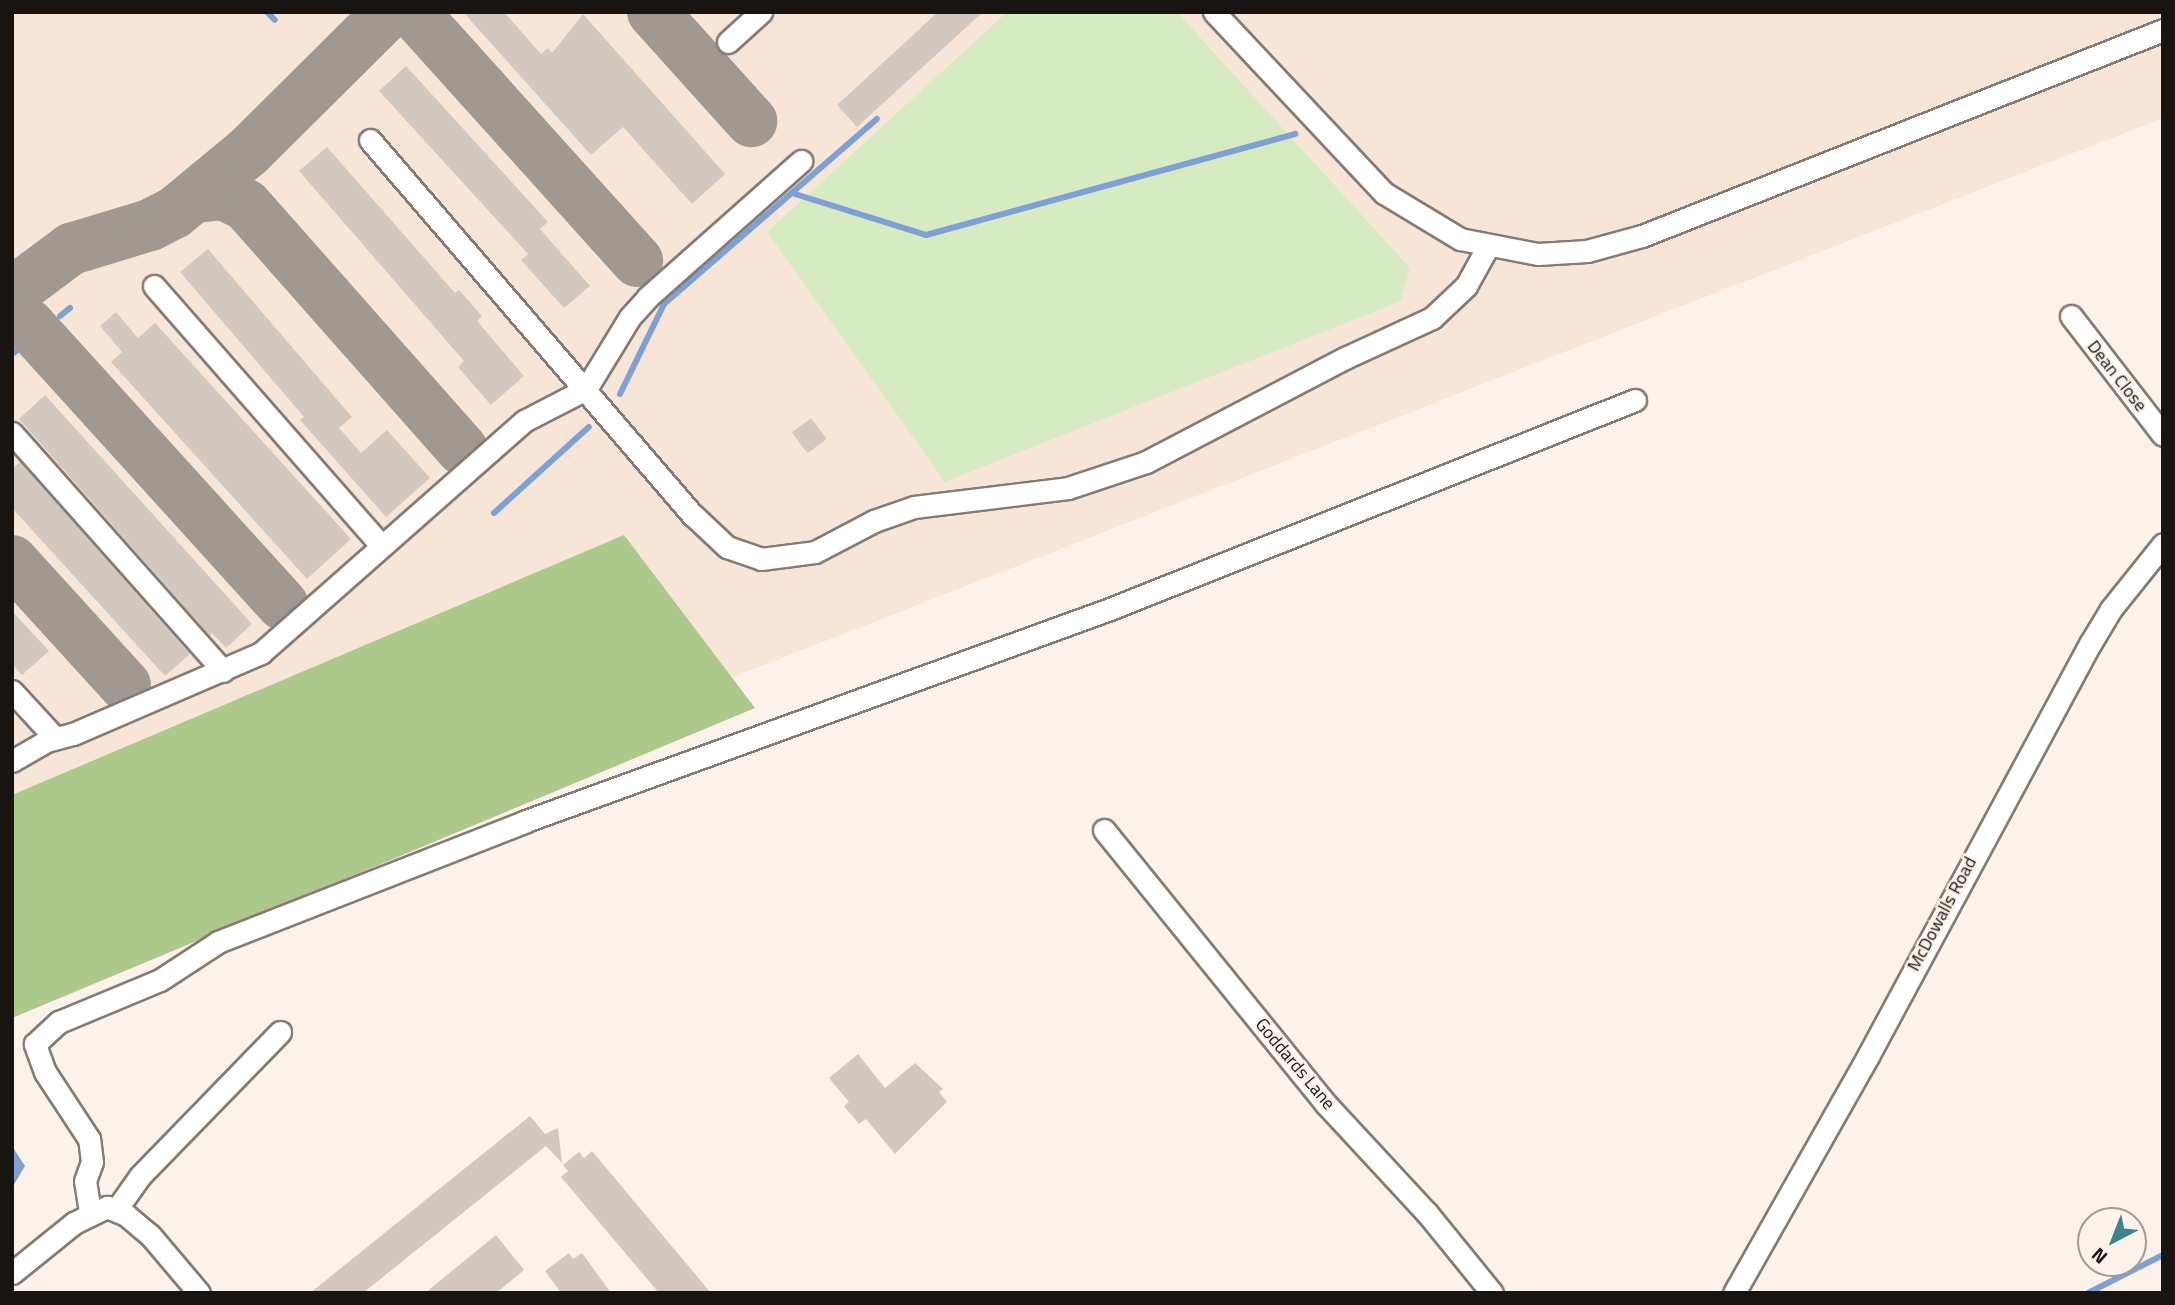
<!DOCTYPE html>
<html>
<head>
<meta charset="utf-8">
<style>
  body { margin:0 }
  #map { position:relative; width:2175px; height:1305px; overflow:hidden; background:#fdf2e9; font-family:"Titillium Web",sans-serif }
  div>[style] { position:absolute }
  .built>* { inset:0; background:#f7e6d8 }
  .green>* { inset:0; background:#d7ebc2 }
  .forest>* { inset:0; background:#acc98b }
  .water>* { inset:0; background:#7da0d6 }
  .stream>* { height:6px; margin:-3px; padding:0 3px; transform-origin:3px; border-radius:3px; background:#7da0d6 }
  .taxiway>* { height:52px; margin:-26px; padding:0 26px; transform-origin:26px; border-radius:26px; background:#a09891 }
  .building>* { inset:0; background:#d2c8bf; transform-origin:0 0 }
  .roads { filter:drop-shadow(2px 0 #857b74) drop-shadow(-2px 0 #857b74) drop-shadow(0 2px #857b74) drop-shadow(0 -2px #857b74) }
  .minor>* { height:21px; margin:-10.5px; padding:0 10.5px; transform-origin:10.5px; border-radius:10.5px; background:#fff }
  span { translate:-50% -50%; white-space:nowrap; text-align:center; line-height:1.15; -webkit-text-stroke:5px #fdf2e9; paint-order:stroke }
  .street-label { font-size:18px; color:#181411 }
  .frame { position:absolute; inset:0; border:14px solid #181411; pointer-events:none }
  .north { position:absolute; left:2077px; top:1207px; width:70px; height:70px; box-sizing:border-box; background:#fdf2e9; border:2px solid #a19993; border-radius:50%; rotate:222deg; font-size:19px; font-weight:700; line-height:28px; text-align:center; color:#181411 }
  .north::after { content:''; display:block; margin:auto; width:24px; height:32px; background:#3d848c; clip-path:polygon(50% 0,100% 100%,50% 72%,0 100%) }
</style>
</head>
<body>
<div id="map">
  <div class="built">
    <i style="clip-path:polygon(12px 12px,2163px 12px,2163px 118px,12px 959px)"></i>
  </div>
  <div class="green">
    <i style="clip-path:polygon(1007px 12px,1177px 12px,1410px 268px,1401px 301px,945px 482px,767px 232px)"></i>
  </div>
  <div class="forest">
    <i style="clip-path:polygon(624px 535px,755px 708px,12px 1018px,12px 795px)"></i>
  </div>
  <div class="water">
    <i style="clip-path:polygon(12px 1146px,25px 1166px,12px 1188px)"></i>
  </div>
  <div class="stream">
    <i style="left:267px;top:12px;width:11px;rotate:45deg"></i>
    <i style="left:795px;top:194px;width:137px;rotate:17.4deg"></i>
    <i style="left:926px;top:235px;width:383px;rotate:-15.3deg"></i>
    <i style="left:60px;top:316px;width:13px;rotate:-39deg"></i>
    <i style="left:12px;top:354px;width:10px;rotate:-37deg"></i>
    <i style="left:620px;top:394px;width:100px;rotate:-63.9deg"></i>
    <i style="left:664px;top:304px;width:282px;rotate:-41deg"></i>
    <i style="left:494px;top:513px;width:128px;rotate:-42.2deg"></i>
    <i style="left:2088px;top:1293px;width:84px;rotate:-26.9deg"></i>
  </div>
  <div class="taxiway">
    <i style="left:413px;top:12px;width:335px;rotate:48deg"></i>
    <i style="left:653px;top:12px;width:147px;rotate:48deg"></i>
    <i style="left:196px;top:197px;width:27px;rotate:-6deg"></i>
    <i style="left:223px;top:194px;width:25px;rotate:26deg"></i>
    <i style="left:246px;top:205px;width:326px;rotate:48.5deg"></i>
    <i style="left:12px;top:293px;width:74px;rotate:-36.7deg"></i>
    <i style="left:71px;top:249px;width:83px;rotate:-16.9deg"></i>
    <i style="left:150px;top:225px;width:27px;rotate:-27deg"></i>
    <i style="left:174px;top:213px;width:96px;rotate:-39.5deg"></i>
    <i style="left:248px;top:152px;width:199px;rotate:-44.8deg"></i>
    <i style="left:12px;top:316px;width:19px;rotate:28deg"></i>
    <i style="left:29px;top:325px;width:377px;rotate:47.8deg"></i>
    <i style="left:12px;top:561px;width:168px;rotate:47.7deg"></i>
  </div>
  <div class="building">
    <i style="clip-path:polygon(463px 12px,504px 12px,541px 54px,548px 48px,552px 53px,583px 14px,725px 174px,692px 204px,623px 127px,591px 155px)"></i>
    <i style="clip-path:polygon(938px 12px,983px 12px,857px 127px,837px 105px)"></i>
    <i style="clip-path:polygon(406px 66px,548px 222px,540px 229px,590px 286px,564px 308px,521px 260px,528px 254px,379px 91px)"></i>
    <i style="clip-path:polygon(327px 147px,455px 293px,459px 290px,482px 316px,477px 321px,524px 376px,491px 405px,458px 367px,464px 361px,299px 171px)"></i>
    <i style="clip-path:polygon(208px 249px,352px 417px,339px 428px,361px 453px,387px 430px,430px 478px,386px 517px,300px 420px,304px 417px,180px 272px)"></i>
    <i style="clip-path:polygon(116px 312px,138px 338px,155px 323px,351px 539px,307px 579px,111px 362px,122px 352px,100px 326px)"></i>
    <i style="clip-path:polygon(45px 395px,252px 624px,226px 648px,212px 633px,210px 636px,19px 419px)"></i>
    <i style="left:811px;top:418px;width:26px;height:24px;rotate:53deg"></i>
    <i style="clip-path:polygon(20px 462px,190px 654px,165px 676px,12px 508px,12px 469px)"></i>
    <i style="clip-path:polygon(12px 611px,49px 651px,22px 675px,12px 664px)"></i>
    <i style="clip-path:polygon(858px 1054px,885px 1088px,915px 1063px,943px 1089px,939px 1092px,947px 1102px,895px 1154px,866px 1119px,859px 1124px,844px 1106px,849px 1102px,829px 1078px)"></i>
    <i style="clip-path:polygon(530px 1116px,545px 1134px,558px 1128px,562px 1163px,546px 1146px,363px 1293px,310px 1293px)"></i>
    <i style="clip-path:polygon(592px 1151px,711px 1293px,659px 1293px,561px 1177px,568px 1171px,563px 1165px,579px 1152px,584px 1158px)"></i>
    <i style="clip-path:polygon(496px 1235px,524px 1270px,496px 1293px,425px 1293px)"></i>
    <i style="clip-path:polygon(569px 1253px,573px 1259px,582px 1253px,611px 1293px,561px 1293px,545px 1271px)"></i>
  </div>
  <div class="roads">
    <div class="minor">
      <i style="left:1214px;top:12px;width:248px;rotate:46.8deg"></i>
      <i style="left:1384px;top:193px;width:89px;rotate:31.2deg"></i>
      <i style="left:1460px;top:239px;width:79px;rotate:10.9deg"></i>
      <i style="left:1538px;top:254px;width:49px;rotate:-3.5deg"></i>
      <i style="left:1587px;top:251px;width:57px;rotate:-15.3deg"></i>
      <i style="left:1642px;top:236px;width:560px;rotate:-21.57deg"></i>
      <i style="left:728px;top:42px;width:45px;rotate:-42.3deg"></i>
      <i style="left:370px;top:140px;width:495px;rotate:49.3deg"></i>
      <i style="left:693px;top:515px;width:47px;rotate:43.3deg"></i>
      <i style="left:727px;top:547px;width:36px;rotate:19deg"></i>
      <i style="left:761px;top:559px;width:54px;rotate:-7.4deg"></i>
      <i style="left:815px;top:552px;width:67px;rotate:-27.7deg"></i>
      <i style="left:874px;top:521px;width:42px;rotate:-19.3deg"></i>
      <i style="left:914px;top:507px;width:155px;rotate:-7deg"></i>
      <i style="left:1068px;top:488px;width:82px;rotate:-18.4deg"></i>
      <i style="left:1146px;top:462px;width:225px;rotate:-27.6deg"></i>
      <i style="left:1345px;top:358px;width:96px;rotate:-24.7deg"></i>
      <i style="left:1432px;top:318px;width:47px;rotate:-43.3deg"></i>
      <i style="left:1466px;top:286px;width:43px;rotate:-61.1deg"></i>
      <i style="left:154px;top:286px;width:344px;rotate:48.8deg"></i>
      <i style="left:2071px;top:316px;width:150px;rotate:52.3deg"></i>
      <i style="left:12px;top:433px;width:318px;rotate:48.4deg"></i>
      <i style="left:12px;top:691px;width:64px;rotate:47.5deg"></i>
      <i style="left:12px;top:761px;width:39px;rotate:-30deg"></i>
      <i style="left:46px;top:741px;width:28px;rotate:-15deg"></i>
      <i style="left:73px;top:734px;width:205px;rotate:-23.3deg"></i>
      <i style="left:261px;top:653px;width:351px;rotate:-41.4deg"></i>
      <i style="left:524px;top:421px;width:70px;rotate:-27.3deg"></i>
      <i style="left:586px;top:389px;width:84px;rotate:-58.6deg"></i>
      <i style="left:630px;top:317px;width:27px;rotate:-48deg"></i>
      <i style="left:648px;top:297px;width:205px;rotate:-41.6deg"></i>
      <i style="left:1104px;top:830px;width:353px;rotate:51deg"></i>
      <i style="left:1326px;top:1104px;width:149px;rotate:47.2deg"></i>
      <i style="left:1427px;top:1213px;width:103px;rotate:50.9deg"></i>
      <i style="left:116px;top:1210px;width:42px;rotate:-54.8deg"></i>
      <i style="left:140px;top:1176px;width:201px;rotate:-45.8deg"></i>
      <i style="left:90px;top:1212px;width:31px;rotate:-99deg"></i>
      <i style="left:85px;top:1181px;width:20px;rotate:-70deg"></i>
      <i style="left:92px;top:1162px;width:23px;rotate:-97deg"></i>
      <i style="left:89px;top:1139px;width:80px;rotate:-123.3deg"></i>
      <i style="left:45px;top:1072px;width:30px;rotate:-110deg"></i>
      <i style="left:35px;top:1044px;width:33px;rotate:-43deg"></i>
      <i style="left:59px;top:1022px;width:109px;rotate:-22.6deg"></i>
      <i style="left:160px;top:980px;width:69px;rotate:-33.2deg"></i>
      <i style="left:218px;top:942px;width:331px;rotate:-21.4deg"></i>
      <i style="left:526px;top:821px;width:621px;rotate:-19.95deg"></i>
      <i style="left:1110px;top:609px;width:565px;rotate:-21.71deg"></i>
      <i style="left:12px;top:1273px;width:80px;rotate:-38.9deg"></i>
      <i style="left:74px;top:1223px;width:37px;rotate:-26deg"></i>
      <i style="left:107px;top:1207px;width:21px;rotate:23deg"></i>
      <i style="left:126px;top:1215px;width:31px;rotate:40deg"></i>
      <i style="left:150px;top:1235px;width:76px;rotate:49.8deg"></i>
      <i style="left:1734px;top:1293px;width:272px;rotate:-60.5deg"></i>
      <i style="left:1868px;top:1056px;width:468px;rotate:-61.7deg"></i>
      <i style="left:2090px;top:644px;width:41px;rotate:-59deg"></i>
      <i style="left:2111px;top:609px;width:83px;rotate:-51.3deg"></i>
    </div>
  </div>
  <div class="street-label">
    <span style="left:2117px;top:376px;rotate:52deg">Dean Close</span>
    <span style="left:1942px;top:914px;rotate:-62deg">McDowalls Road</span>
    <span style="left:1295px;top:1064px;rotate:50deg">Goddards Lane</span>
  </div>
  <div class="frame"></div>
  <div class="north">N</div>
</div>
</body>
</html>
